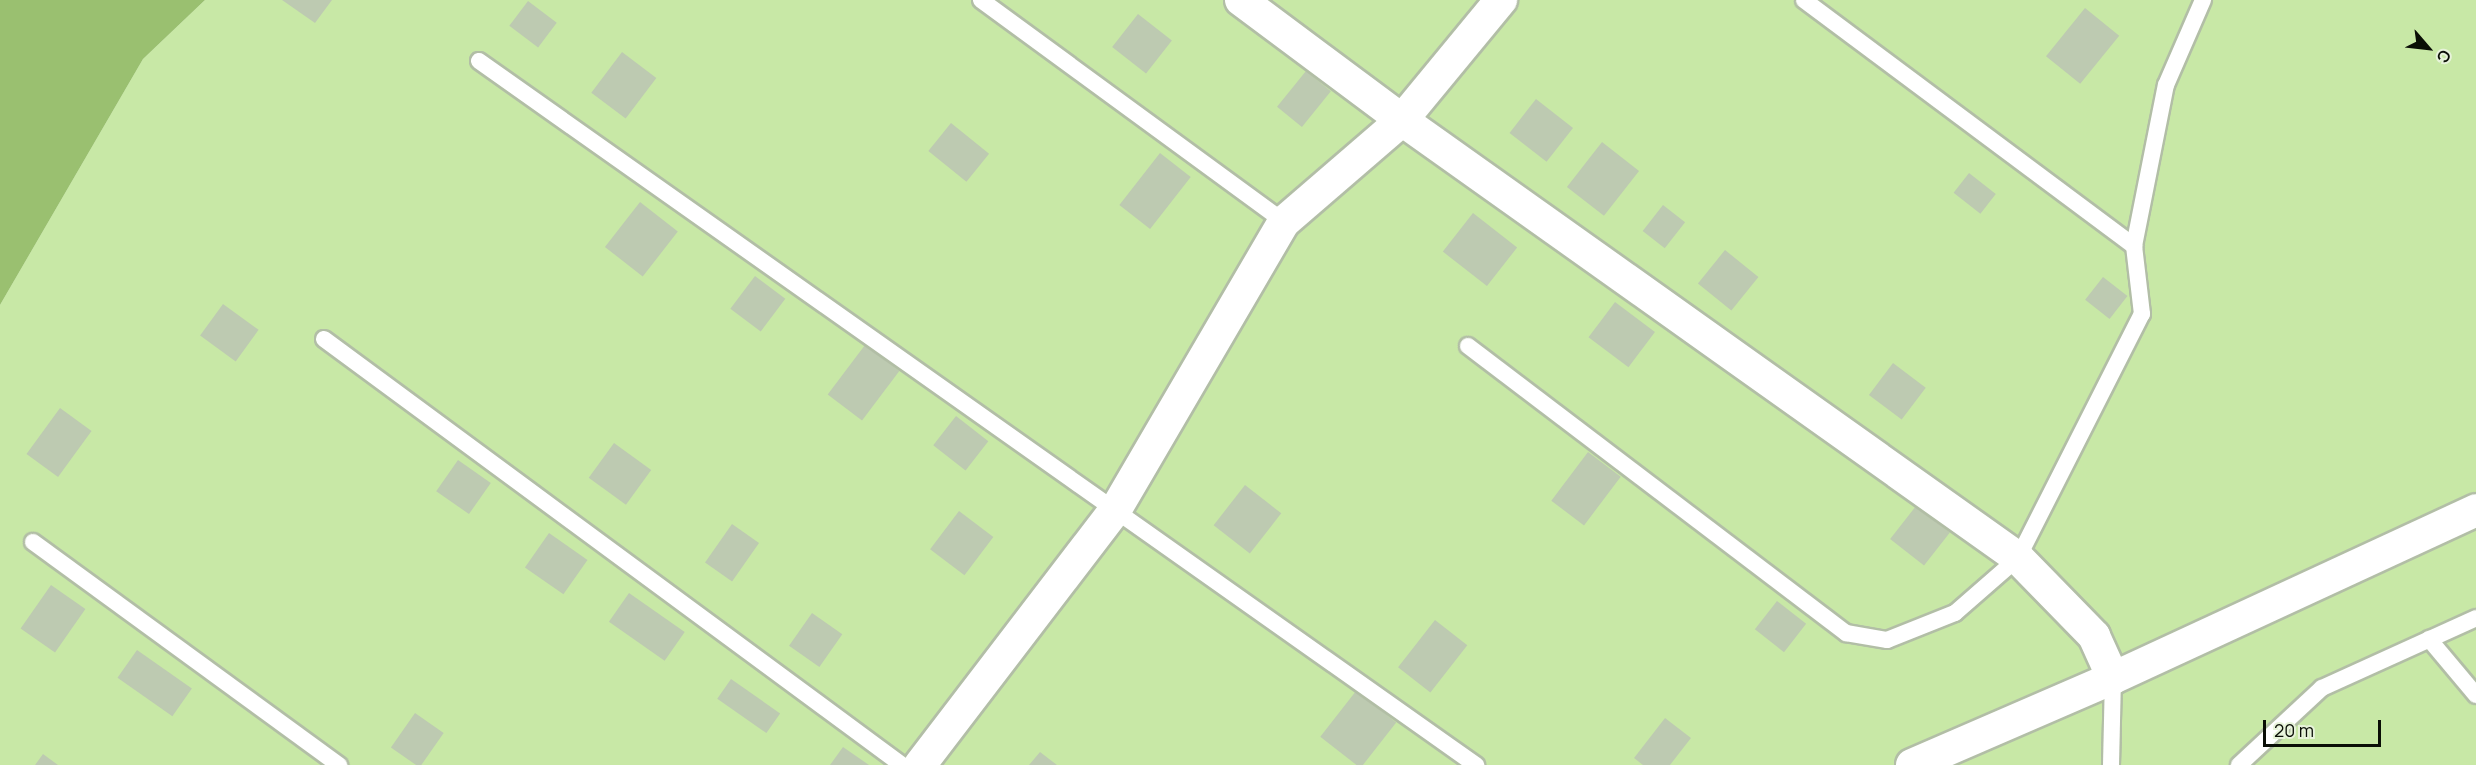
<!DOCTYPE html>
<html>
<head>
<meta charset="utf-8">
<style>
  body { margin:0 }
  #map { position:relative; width:2476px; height:765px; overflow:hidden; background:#e7f3da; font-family:Manrope,sans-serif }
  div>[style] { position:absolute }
  .green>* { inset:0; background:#c8e8a6 }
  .forest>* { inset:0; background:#9ac070 }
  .building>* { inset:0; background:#bdcab1; transform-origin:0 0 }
  .roads { filter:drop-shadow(2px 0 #b2bea6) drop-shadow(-2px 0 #b2bea6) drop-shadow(0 2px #b2bea6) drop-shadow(0 -2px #b2bea6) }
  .service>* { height:16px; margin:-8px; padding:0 8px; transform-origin:8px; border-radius:8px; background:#fff }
  .minor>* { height:32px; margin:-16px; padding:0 16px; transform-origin:16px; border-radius:16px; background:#fff }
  span { translate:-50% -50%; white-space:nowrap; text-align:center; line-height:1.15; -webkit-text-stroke:5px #e7f3da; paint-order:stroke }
  .north { position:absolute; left:2398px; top:18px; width:60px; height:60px; -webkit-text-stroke:4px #e7f3da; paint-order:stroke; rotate:118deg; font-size:16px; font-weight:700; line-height:24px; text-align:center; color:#0a0e06 }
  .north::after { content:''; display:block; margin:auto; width:21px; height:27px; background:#0a0e06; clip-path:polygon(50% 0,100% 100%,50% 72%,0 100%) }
  .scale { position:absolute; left:2263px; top:720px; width:118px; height:27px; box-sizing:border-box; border:3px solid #0a0e06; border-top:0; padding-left:8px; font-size:18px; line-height:21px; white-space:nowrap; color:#0a0e06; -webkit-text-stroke:4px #e7f3da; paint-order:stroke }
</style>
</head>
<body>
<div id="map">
  <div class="green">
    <i style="clip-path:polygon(205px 0,2476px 0,2476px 765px,0 765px,0 305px,143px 59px)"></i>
  </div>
  <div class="forest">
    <i style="clip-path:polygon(0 0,205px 0,143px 59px,0 305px)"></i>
  </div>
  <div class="building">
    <i style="clip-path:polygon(282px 0,332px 0,315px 23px)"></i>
    <i style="left:528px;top:1px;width:36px;height:31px;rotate:37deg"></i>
    <i style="left:2085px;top:8px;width:44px;height:62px;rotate:39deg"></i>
    <i style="left:1138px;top:14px;width:43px;height:42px;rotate:38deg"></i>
    <i style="left:622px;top:52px;width:43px;height:51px;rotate:37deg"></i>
    <i style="left:1306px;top:71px;width:32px;height:46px;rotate:39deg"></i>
    <i style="left:1536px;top:99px;width:47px;height:43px;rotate:38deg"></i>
    <i style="left:951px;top:123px;width:49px;height:36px;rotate:39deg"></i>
    <i style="left:1602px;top:142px;width:47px;height:57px;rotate:38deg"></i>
    <i style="left:1160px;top:153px;width:39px;height:66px;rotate:38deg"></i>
    <i style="left:1969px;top:173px;width:34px;height:25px;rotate:38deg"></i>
    <i style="left:640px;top:202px;width:48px;height:57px;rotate:38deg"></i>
    <i style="left:1663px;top:205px;width:28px;height:33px;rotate:38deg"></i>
    <i style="left:1473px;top:213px;width:56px;height:49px;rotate:38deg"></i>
    <i style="left:1725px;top:250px;width:43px;height:43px;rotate:39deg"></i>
    <i style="left:755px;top:276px;width:38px;height:41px;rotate:37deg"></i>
    <i style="left:2103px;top:277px;width:31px;height:29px;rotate:38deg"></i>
    <i style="left:1615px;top:302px;width:50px;height:44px;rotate:37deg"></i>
    <i style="left:223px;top:304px;width:44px;height:39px;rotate:36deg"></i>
    <i style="left:865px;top:345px;width:43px;height:62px;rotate:37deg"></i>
    <i style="left:1893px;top:363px;width:41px;height:40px;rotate:37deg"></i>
    <i style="left:60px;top:408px;width:39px;height:57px;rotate:36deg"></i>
    <i style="left:956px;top:416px;width:41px;height:37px;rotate:38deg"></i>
    <i style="left:614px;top:443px;width:46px;height:43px;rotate:36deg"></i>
    <i style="left:1588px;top:452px;width:41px;height:61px;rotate:37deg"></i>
    <i style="left:458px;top:460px;width:40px;height:38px;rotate:35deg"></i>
    <i style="left:1245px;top:485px;width:46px;height:51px;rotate:38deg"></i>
    <i style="left:1916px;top:506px;width:43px;height:42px;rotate:38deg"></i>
    <i style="left:959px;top:511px;width:43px;height:48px;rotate:37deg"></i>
    <i style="left:732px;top:524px;width:33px;height:47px;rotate:35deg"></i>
    <i style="left:549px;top:533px;width:47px;height:42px;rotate:35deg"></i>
    <i style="left:51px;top:585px;width:42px;height:53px;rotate:35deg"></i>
    <i style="left:629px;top:593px;width:68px;height:35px;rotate:35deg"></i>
    <i style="left:1777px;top:601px;width:37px;height:36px;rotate:38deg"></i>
    <i style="left:812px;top:613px;width:37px;height:40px;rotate:35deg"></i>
    <i style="left:1435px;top:620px;width:41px;height:60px;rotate:38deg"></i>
    <i style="left:137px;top:650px;width:67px;height:34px;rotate:35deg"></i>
    <i style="left:731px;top:679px;width:60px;height:24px;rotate:35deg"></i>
    <i style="left:1356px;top:691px;width:51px;height:58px;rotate:38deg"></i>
    <i style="left:415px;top:713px;width:35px;height:42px;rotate:35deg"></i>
    <i style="clip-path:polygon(1665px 718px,1691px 738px,1670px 765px,1643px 765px,1634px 758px)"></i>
    <i style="clip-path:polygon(843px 747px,869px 765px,830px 765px)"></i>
    <i style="clip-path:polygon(1040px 752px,1057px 765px,1029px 765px)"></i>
    <i style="clip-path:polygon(43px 754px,58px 765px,35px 765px)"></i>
  </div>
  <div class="roads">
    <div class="service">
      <i style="left:981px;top:0;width:376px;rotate:36.2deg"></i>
      <i style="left:1804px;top:0;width:412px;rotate:36.7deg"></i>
      <i style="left:479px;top:61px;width:1221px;rotate:35.23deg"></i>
      <i style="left:324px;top:339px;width:718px;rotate:36.39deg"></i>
      <i style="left:1468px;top:346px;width:475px;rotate:37.2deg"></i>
      <i style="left:1846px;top:633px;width:42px;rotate:9.7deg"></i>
      <i style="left:1887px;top:640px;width:73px;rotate:-21.7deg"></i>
      <i style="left:1955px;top:613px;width:84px;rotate:-41.1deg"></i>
      <i style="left:2018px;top:558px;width:274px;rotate:-63.1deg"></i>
      <i style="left:2142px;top:314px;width:68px;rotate:-96.7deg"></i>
      <i style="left:2134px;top:246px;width:164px;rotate:-78.8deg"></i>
      <i style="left:2166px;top:85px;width:93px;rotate:-66.5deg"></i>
      <i style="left:33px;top:542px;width:379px;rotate:36.1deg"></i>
      <i style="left:2429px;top:639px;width:73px;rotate:50deg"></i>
      <i style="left:2111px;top:765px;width:87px;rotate:-88.7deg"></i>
      <i style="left:2239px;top:765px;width:113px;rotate:-42.9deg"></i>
      <i style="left:2322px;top:688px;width:169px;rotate:-24.4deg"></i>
    </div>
    <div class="minor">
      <i style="left:1241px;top:0;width:201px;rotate:36.7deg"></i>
      <i style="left:1402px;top:120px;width:756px;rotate:35.41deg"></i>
      <i style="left:2018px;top:558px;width:109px;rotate:45.7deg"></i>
      <i style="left:2094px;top:636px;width:46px;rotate:65.7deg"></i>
      <i style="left:920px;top:765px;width:322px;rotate:-52.6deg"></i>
      <i style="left:1116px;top:509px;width:333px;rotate:-59.7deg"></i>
      <i style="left:1284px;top:222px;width:156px;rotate:-40.8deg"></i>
      <i style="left:1402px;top:120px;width:156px;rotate:-50.5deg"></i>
      <i style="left:1912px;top:765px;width:219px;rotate:-23.4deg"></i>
      <i style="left:2113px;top:678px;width:400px;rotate:-24.8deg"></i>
    </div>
  </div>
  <div class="north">С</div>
  <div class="scale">20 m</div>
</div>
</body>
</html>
